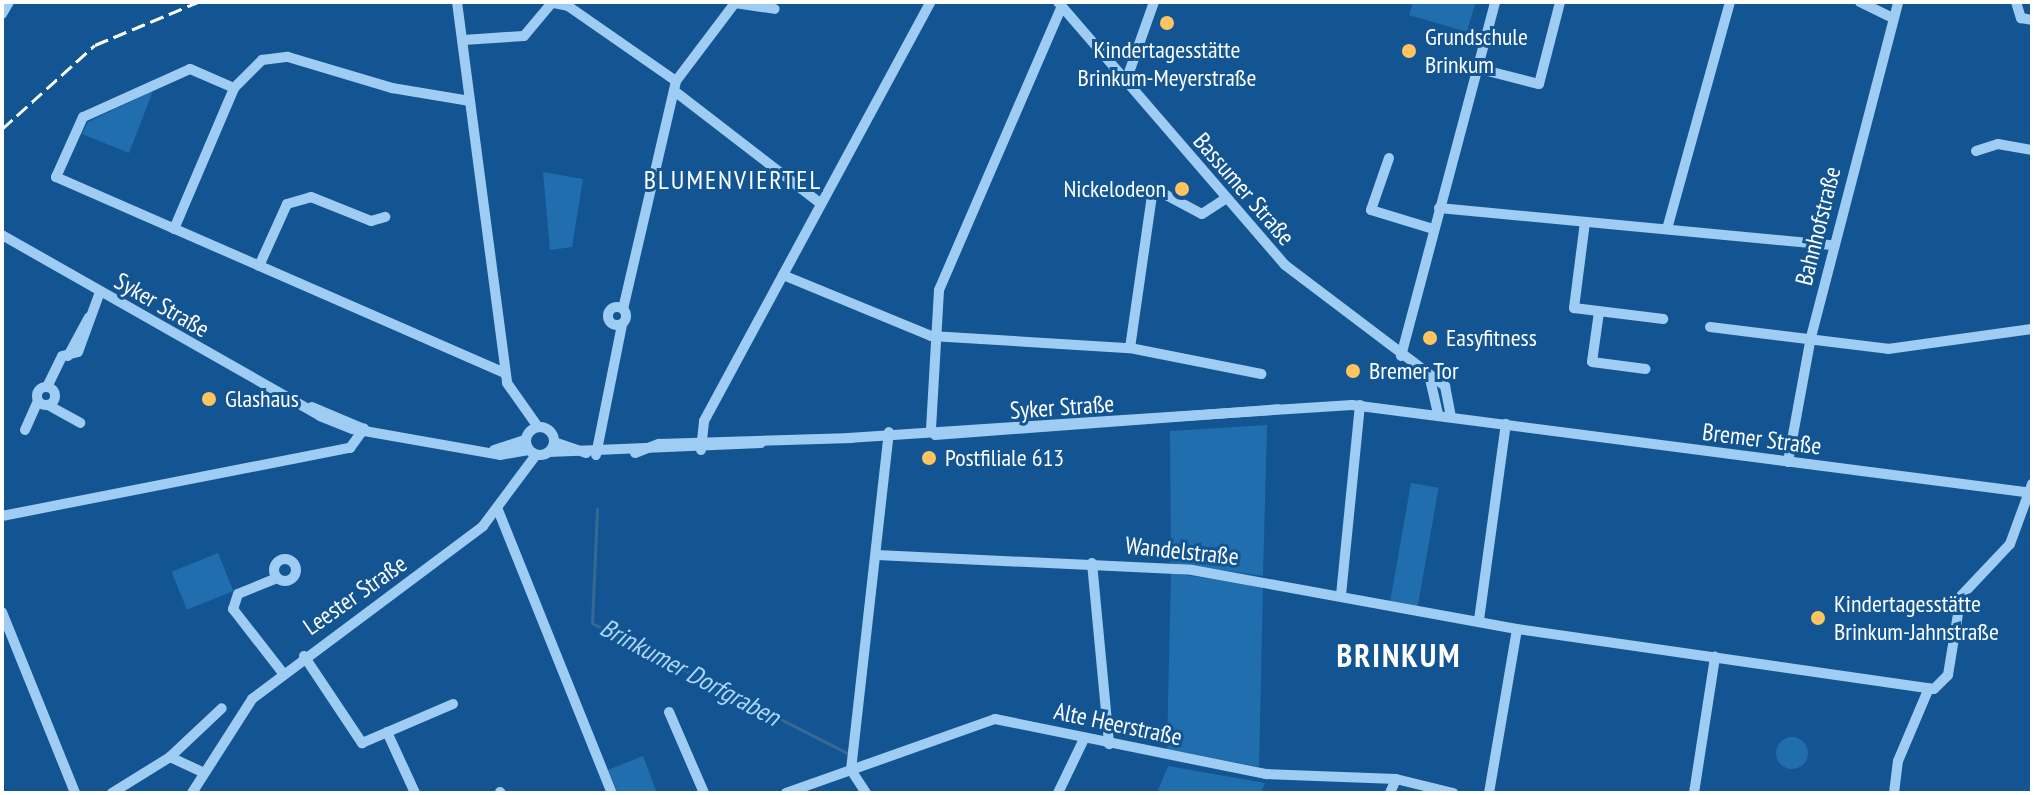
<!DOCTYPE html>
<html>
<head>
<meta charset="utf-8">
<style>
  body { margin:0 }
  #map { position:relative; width:2034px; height:795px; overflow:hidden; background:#125592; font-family:"PT Sans Narrow",sans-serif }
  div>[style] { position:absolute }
  .green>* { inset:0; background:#216eaf; transform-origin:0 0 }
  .round { border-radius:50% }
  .stream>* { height:3px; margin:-1.5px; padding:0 1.5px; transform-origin:1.5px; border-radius:1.5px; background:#386995 }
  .minor>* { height:10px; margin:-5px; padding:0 5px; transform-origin:5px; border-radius:5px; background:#9fccf2 }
  .minor>.ring { margin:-5px; padding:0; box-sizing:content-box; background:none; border:10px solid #9fccf2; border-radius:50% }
  .rail>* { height:3px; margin-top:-1.5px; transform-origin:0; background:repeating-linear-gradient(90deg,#fff 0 14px,transparent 0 20px) }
  .dots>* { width:22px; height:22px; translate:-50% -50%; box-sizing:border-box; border:4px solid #125592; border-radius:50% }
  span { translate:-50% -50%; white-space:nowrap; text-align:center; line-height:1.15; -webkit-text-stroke:6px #125592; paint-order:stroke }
  .poi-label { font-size:24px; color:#fff }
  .left { translate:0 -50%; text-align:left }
  .right { translate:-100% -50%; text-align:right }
  .street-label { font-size:24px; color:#fff }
  .neighbourhood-label { font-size:26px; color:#fff; letter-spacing:2px }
  .water-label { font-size:26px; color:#abd6f9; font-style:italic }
  .district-label { font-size:32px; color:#fff; font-weight:700; letter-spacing:2px }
  .frame { position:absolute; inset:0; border:4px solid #fff; pointer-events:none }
</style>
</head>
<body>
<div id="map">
  <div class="green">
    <i style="clip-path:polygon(1413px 2px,1475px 4px,1467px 32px,1409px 15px)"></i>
    <i style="clip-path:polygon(153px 91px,129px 153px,82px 134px,88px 122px)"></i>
    <i style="clip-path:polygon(543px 172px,583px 179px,572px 247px,550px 250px)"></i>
    <i style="clip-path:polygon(1267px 425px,1263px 576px,1171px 563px,1170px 431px)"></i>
    <i style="left:1411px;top:483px;width:28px;height:120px;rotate:10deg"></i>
    <i style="left:218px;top:553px;width:41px;height:50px;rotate:68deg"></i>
    <i style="clip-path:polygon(1171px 573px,1263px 586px,1259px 767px,1167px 749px)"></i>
    <i class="round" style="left:1776px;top:737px;width:32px;height:32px"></i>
    <i style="clip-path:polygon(643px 756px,657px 793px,618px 793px,608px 770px)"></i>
    <i style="clip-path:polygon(1168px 766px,1265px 783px,1261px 793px,1157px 793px)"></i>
  </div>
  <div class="stream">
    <i style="left:597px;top:509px;width:114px;rotate:92.5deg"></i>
    <i style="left:592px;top:623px;width:286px;rotate:27deg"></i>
  </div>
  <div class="minor">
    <i style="left:457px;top:2px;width:384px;rotate:82.5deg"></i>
    <i style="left:507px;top:383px;width:54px;rotate:54.8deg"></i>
    <i style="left:549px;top:2px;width:19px;rotate:12deg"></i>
    <i style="left:568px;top:6px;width:131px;rotate:34.8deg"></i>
    <i style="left:1058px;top:2px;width:347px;rotate:49.2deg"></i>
    <i style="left:1285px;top:265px;width:201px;rotate:37.1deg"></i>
    <i style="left:1445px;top:386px;width:31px;rotate:79deg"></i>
    <i style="left:1860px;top:2px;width:37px;rotate:26deg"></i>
    <i style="left:2016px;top:2px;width:17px;rotate:73deg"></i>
    <i style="left:2021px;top:18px;width:11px;rotate:10deg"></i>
    <i style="left:2px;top:14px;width:14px;rotate:-60deg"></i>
    <i style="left:463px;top:40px;width:61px;rotate:-3.8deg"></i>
    <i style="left:524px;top:36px;width:40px;rotate:-50deg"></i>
    <i style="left:1476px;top:68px;width:65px;rotate:14.3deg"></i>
    <i style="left:1539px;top:84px;width:85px;rotate:-75.6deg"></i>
    <i style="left:1126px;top:81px;width:84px;rotate:-70.5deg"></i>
    <i style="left:234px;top:88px;width:48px;rotate:-156.6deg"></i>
    <i style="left:190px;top:69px;width:117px;rotate:155.8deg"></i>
    <i style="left:83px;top:117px;width:66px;rotate:114.2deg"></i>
    <i style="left:56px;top:177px;width:490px;rotate:23.6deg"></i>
    <i style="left:677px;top:93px;width:182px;rotate:37.6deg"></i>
    <i style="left:1976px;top:151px;width:23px;rotate:-18deg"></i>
    <i style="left:1998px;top:144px;width:35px;rotate:10deg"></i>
    <i style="left:1389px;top:158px;width:55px;rotate:109.1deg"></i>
    <i style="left:1371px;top:210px;width:65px;rotate:17deg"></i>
    <i style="left:1439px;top:208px;width:397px;rotate:5.4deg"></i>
    <i style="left:1585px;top:222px;width:87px;rotate:97.3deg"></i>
    <i style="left:1574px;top:308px;width:90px;rotate:7deg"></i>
    <i style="left:174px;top:229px;width:153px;rotate:-66.9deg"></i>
    <i style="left:234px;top:88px;width:40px;rotate:-45deg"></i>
    <i style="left:262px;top:60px;width:26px;rotate:-7deg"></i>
    <i style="left:288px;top:57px;width:109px;rotate:16.6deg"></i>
    <i style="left:392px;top:88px;width:79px;rotate:9.5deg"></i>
    <i style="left:1667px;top:229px;width:236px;rotate:-74.5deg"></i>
    <i style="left:2px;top:235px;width:366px;rotate:29.6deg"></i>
    <i style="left:320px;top:416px;width:35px;rotate:22deg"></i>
    <i style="left:353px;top:429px;width:149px;rotate:10deg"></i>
    <i style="left:500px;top:455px;width:29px;rotate:-10deg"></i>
    <i style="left:259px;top:266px;width:68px;rotate:-65.7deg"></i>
    <i style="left:287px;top:204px;width:25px;rotate:-16deg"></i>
    <i style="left:311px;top:197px;width:65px;rotate:21.8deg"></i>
    <i style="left:371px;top:221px;width:15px;rotate:-16deg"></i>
    <i style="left:783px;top:275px;width:160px;rotate:22.4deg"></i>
    <i style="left:931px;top:336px;width:199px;rotate:3.5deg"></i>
    <i style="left:1130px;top:348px;width:134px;rotate:11.2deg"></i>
    <i class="ring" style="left:608px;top:307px;width:8px;height:8px"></i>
    <i style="left:623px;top:309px;width:234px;rotate:-76.9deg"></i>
    <i style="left:676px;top:81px;width:98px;rotate:-52.9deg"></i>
    <i style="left:735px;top:3px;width:40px;rotate:8.5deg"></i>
    <i style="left:1599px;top:312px;width:50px;rotate:98deg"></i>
    <i style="left:1592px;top:362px;width:54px;rotate:7.4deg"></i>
    <i style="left:1710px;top:327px;width:179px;rotate:7deg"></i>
    <i style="left:1888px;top:349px;width:145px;rotate:-7.9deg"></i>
    <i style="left:1130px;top:348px;width:162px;rotate:-81.8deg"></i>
    <i style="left:1153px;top:188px;width:55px;rotate:28deg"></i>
    <i style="left:1202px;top:214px;width:27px;rotate:-33deg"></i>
    <i style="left:68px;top:356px;width:44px;rotate:-61.7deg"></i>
    <i style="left:1401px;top:356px;width:366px;rotate:-75.1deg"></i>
    <i style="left:1430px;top:379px;width:37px;rotate:77deg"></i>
    <i style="left:47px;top:387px;width:34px;rotate:-64deg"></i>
    <i style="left:62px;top:356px;width:16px;rotate:-14deg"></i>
    <i style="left:78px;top:352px;width:64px;rotate:-69.9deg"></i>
    <i class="ring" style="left:37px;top:387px;width:8px;height:8px"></i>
    <i style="left:48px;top:405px;width:37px;rotate:29deg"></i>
    <i style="left:312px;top:407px;width:56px;rotate:22.9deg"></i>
    <i class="ring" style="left:526px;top:427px;width:18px;height:18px"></i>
    <i style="left:931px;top:429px;width:139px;rotate:-86.7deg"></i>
    <i style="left:939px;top:290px;width:309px;rotate:-66.6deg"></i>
    <i style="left:25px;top:430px;width:32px;rotate:-66deg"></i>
    <i style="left:935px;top:435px;width:344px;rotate:-4.3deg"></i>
    <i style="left:848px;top:438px;width:505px;rotate:-3.75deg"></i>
    <i style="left:1352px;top:405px;width:686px;rotate:7.37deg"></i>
    <i style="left:554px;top:442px;width:34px;rotate:19deg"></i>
    <i style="left:494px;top:450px;width:33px;rotate:-18deg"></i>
    <i style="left:701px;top:450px;width:29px;rotate:-84deg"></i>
    <i style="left:704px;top:421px;width:477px;rotate:-61.6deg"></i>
    <i style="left:549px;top:452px;width:212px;rotate:-2.4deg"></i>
    <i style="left:635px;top:453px;width:26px;rotate:-21deg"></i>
    <i style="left:659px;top:444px;width:193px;rotate:-1.8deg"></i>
    <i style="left:596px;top:455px;width:133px;rotate:-78.7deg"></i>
    <i style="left:1788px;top:462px;width:127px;rotate:-79.6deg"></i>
    <i style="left:1811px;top:337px;width:346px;rotate:-75.4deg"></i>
    <i style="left:498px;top:510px;width:305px;rotate:68.1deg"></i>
    <i style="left:2px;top:516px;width:355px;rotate:-11.1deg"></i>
    <i style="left:350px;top:448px;width:24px;rotate:-54deg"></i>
    <i style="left:877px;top:555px;width:315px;rotate:2.7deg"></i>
    <i style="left:1192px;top:570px;width:330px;rotate:10.3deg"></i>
    <i style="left:1517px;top:629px;width:421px;rotate:8.2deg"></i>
    <i style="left:1934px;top:689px;width:20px;rotate:-45deg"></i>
    <i style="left:1948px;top:675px;width:80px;rotate:-80.7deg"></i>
    <i style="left:1961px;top:596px;width:71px;rotate:-46.7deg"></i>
    <i style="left:2010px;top:544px;width:64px;rotate:-69.9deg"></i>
    <i class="ring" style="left:274px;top:559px;width:12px;height:12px"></i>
    <i style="left:1092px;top:563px;width:182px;rotate:84.6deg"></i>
    <i style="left:277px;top:578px;width:42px;rotate:157.7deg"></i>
    <i style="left:238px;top:594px;width:16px;rotate:108deg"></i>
    <i style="left:233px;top:609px;width:80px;rotate:52.1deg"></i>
    <i style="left:1341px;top:595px;width:191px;rotate:-84.3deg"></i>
    <i style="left:2px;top:612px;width:195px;rotate:68deg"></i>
    <i style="left:1479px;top:620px;width:198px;rotate:-82.2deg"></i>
    <i style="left:304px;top:656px;width:105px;rotate:56.3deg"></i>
    <i style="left:362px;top:743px;width:99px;rotate:-23.2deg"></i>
    <i style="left:669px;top:712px;width:88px;rotate:66.6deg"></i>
    <i style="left:387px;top:732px;width:67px;rotate:65.3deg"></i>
    <i style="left:170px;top:757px;width:71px;rotate:-43.3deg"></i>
    <i style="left:500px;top:792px;width:1px;rotate:45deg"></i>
    <i style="left:112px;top:793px;width:68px;rotate:-31.8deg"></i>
    <i style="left:170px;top:757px;width:35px;rotate:25deg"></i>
    <i style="left:192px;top:793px;width:112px;rotate:-57.4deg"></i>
    <i style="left:252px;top:699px;width:289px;rotate:-36.8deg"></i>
    <i style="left:483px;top:526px;width:89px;rotate:-53.3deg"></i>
    <i style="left:786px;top:793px;width:222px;rotate:-19.5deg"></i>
    <i style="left:995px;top:719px;width:277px;rotate:11.5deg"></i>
    <i style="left:1266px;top:774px;width:130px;rotate:2.2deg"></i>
    <i style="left:1396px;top:779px;width:59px;rotate:13.8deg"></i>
    <i style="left:866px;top:793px;width:27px;rotate:-123deg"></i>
    <i style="left:851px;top:770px;width:340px;rotate:-83.6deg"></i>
    <i style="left:1058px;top:793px;width:60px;rotate:-64.3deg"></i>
    <i style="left:1390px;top:793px;width:15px;rotate:-67deg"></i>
    <i style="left:1489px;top:793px;width:166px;rotate:-80.3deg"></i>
    <i style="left:1694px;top:793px;width:138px;rotate:-81.2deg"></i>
    <i style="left:1894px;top:793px;width:32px;rotate:-83deg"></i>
    <i style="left:1898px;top:761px;width:79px;rotate:-67deg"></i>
  </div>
  <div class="rail">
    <i style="left:2px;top:129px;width:125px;rotate:-42.1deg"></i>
    <i style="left:95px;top:45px;width:112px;rotate:-22.7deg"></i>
  </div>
  <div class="dots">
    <i style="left:1167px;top:23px;background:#ffc360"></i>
    <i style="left:1409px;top:51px;background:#ffc360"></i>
    <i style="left:1182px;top:189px;background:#ffc360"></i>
    <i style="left:1430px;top:338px;background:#ffc360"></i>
    <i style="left:1353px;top:371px;background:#ffc360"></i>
    <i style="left:209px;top:399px;background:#ffc360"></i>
    <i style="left:929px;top:458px;background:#ffc360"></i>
    <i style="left:1818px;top:618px;background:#ffc360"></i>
  </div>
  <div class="poi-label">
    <span class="left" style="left:1425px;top:51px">Grundschule<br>Brinkum</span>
    <span style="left:1167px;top:64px">Kindertagesstätte<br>Brinkum-Meyerstraße</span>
    <span class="right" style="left:1166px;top:189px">Nickelodeon</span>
    <span class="left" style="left:1446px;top:338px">Easyfitness</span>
    <span class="left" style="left:1369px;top:371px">Bremer Tor</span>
    <span class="left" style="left:225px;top:399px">Glashaus</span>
    <span class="left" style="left:945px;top:458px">Postfiliale 613</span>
    <span class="left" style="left:1834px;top:618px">Kindertagesstätte<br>Brinkum-Jahnstraße</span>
  </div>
  <div class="street-label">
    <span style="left:1244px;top:189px;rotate:49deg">Bassumer Straße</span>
    <span style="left:1818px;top:226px;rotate:-76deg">Bahnhofstraße</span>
    <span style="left:162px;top:305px;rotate:30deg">Syker Straße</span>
    <span style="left:1062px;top:407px;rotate:-4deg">Syker Straße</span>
    <span style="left:1762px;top:439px;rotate:7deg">Bremer Straße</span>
    <span style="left:1182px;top:551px;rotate:6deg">Wandelstraße</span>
    <span style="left:355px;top:595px;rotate:-35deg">Leester Straße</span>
    <span style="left:1118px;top:724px;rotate:12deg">Alte Heerstraße</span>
  </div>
  <div class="neighbourhood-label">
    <span style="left:733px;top:180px">BLUMENVIERTEL</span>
  </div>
  <div class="water-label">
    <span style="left:690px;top:672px;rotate:28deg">Brinkumer Dorfgraben</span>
  </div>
  <div class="district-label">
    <span style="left:1399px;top:655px">BRINKUM</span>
  </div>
  <div class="frame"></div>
</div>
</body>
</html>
